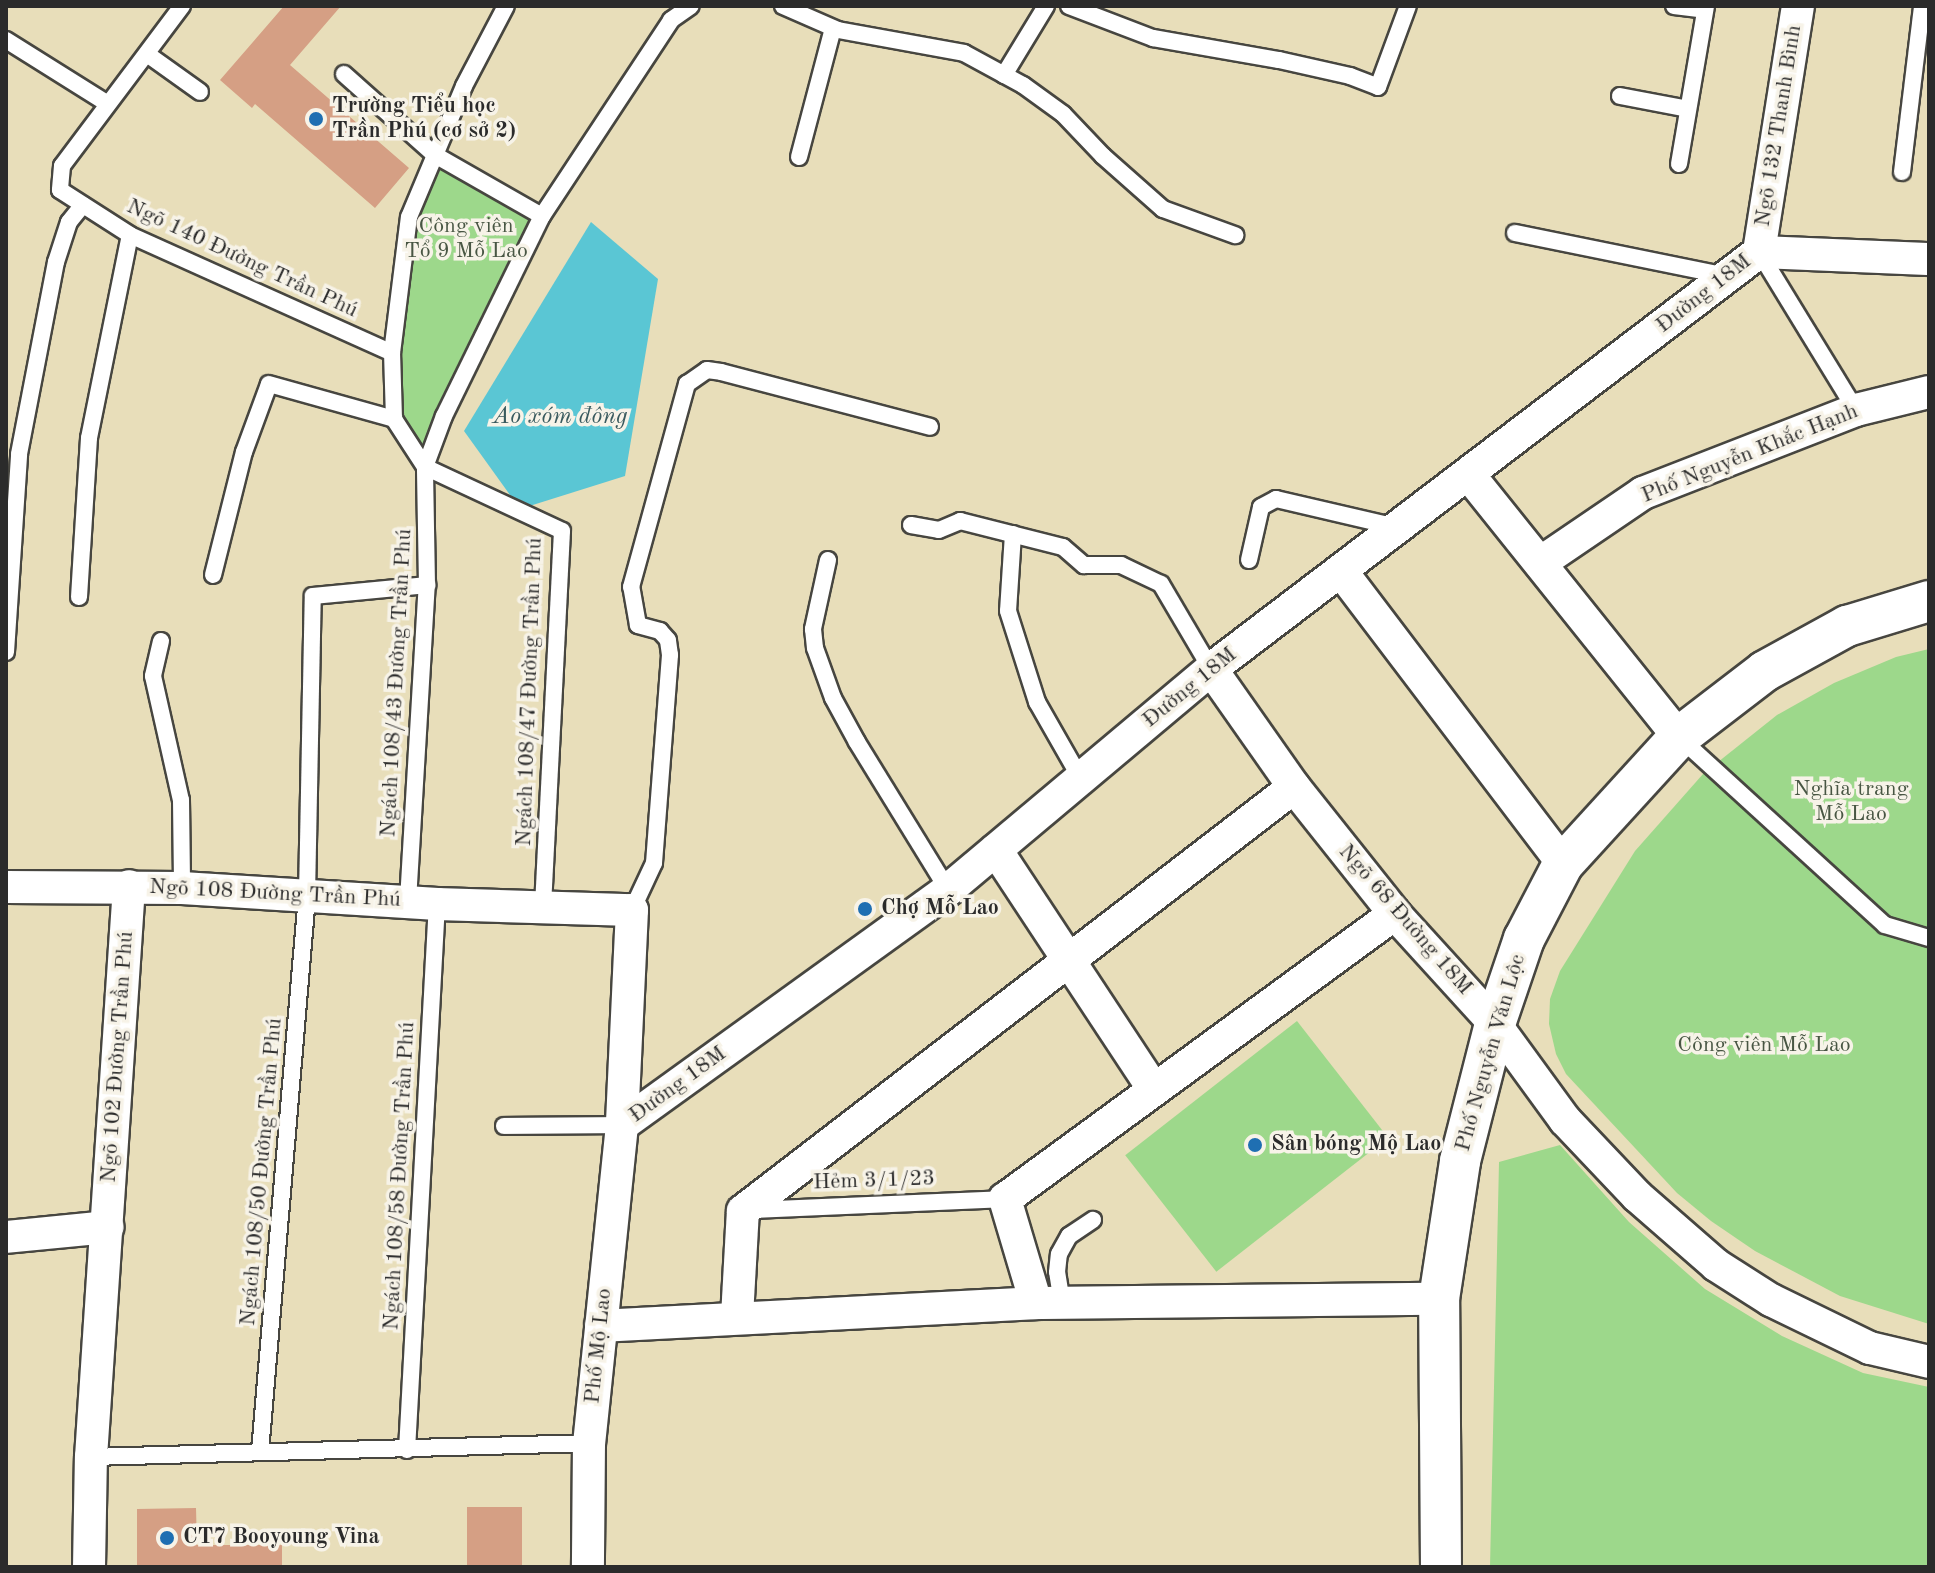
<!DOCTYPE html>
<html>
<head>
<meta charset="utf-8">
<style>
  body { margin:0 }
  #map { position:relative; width:1935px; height:1573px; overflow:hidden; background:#e8deba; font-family:"Old Standard TT",serif }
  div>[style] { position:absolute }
  .green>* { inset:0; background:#9dd88b; transform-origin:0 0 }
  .water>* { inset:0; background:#5ac6d4 }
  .building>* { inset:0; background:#d59f84; transform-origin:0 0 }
  .roads { filter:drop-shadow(2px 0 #474640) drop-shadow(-2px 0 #474640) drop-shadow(0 2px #474640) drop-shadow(0 -2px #474640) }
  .service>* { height:16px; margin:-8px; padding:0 8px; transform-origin:8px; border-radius:8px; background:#fff }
  .minor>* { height:32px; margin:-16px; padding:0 16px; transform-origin:16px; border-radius:16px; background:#fff }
  .tertiary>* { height:40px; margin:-20px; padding:0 20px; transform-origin:20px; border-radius:20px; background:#fff }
  .dots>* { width:22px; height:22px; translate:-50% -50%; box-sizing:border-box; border:4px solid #f7f3e8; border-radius:50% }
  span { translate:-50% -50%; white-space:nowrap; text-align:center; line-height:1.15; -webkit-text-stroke:7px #f7f3e8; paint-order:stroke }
  .poi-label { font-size:22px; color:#2b2b2b; font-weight:700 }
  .left { translate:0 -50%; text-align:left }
  .street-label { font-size:22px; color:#2b2b2b }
  .park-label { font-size:22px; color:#485643 }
  .water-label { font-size:24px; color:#395a5e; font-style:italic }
  .frame { position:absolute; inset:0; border:8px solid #2b2b2b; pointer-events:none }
</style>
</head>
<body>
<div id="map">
  <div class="green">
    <i style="clip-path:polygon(435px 155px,542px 216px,425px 467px,394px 419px,409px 217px)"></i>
    <i style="clip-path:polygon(1929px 649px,1929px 1324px,1840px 1296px,1755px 1251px,1711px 1221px,1677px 1193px,1566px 1074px,1556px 1054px,1549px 1024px,1550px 999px,1560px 971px,1635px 851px,1703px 774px,1777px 715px,1834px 683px,1896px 657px)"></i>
    <i style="left:1297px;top:1021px;width:148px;height:218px;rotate:52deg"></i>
    <i style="clip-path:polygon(1560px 1145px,1629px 1222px,1705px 1289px,1782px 1336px,1863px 1373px,1929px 1387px,1929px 1567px,1490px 1567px,1499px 1162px)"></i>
  </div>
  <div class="water">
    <i style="clip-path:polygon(591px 222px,658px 279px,625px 476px,520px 509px,464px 431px)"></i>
  </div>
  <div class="building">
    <i style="clip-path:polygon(284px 6px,341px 6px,290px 65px,409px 168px,375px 208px,255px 104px,252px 108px,220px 80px)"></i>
    <i style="left:467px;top:1507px;width:55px;height:60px"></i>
    <i style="clip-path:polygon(196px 1508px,197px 1545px,282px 1545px,282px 1567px,137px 1567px,137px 1509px)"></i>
  </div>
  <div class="roads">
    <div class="service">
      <i style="left:182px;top:6px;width:200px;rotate:126.9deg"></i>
      <i style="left:62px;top:166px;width:24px;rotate:95deg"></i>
      <i style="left:60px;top:190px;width:83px;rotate:32.7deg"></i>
      <i style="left:130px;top:235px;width:287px;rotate:24.2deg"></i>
      <i style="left:783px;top:6px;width:60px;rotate:23.6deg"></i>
      <i style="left:838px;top:30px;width:128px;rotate:10.3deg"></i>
      <i style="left:964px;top:53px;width:67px;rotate:28.5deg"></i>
      <i style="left:1023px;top:85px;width:49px;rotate:35.9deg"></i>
      <i style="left:1063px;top:114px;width:58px;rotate:46.4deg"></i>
      <i style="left:1103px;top:156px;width:80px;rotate:41.5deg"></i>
      <i style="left:1163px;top:209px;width:77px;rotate:19.9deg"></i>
      <i style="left:1069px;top:6px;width:90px;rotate:20.9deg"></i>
      <i style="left:1153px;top:38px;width:128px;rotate:9.9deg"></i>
      <i style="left:1279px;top:60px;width:73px;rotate:12.7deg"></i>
      <i style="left:1350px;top:76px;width:30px;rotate:21deg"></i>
      <i style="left:1378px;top:87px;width:86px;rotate:-69.7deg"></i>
      <i style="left:1674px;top:6px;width:31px;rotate:7deg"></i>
      <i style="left:6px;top:40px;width:120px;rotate:32.1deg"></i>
      <i style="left:147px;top:54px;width:65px;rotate:35.6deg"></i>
      <i style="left:344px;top:74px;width:122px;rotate:41.7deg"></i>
      <i style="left:435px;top:155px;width:123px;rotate:29.7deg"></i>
      <i style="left:1004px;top:75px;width:81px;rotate:-58.7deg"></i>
      <i style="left:1620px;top:96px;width:69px;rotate:10.8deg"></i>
      <i style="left:799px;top:157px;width:133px;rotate:-75.2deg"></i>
      <i style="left:1679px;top:164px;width:160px;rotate:-80.3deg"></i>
      <i style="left:1902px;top:172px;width:167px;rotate:-83.1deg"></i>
      <i style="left:1515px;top:233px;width:215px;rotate:11.5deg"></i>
      <i style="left:1759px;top:252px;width:185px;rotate:58.5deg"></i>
      <i style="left:425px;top:467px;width:151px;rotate:25deg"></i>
      <i style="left:562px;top:531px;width:375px;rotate:92.9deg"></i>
      <i style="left:425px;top:467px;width:57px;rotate:-122.9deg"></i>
      <i style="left:394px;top:419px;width:66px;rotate:-91.7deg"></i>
      <i style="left:392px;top:353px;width:137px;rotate:-82.9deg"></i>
      <i style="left:409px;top:217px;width:142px;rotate:-67.2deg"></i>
      <i style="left:464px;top:86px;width:90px;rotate:-62.3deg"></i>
      <i style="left:911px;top:525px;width:28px;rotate:10deg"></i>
      <i style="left:939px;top:530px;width:23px;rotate:-23deg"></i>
      <i style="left:960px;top:521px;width:106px;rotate:14.2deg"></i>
      <i style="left:1063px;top:547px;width:28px;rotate:41deg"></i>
      <i style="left:1084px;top:565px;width:37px"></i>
      <i style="left:1121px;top:565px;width:44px;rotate:25.4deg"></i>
      <i style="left:1161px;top:584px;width:99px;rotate:59.5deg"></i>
      <i style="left:1013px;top:534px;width:77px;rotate:93.7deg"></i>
      <i style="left:1008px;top:611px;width:96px;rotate:72.3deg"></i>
      <i style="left:1037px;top:702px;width:89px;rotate:60.3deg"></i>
      <i style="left:828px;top:560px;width:71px;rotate:102.3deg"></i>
      <i style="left:813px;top:629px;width:19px;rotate:84deg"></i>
      <i style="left:815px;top:648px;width:53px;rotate:70.2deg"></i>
      <i style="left:833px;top:698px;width:50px;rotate:61.4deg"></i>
      <i style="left:857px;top:742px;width:174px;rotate:58.4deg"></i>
      <i style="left:1249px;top:560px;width:54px;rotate:-77.2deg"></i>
      <i style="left:1261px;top:507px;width:17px;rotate:-28deg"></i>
      <i style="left:1276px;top:499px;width:123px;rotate:13.1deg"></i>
      <i style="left:213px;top:575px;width:127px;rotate:-75.9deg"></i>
      <i style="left:244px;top:452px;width:72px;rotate:-69.8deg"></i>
      <i style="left:269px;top:384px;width:130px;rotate:15.6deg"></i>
      <i style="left:79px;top:597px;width:159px;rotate:-86.4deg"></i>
      <i style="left:89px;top:438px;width:207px;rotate:-78.6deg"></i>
      <i style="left:161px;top:641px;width:36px;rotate:103deg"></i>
      <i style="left:153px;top:676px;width:127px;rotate:77.3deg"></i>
      <i style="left:181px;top:800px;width:88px;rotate:89.3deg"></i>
      <i style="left:6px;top:652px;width:198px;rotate:-86.2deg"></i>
      <i style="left:19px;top:454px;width:196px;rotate:-79.1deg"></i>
      <i style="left:56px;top:262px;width:42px;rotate:-72deg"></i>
      <i style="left:69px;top:222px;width:22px;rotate:-51deg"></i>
      <i style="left:1680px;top:738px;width:277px;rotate:42.4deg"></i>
      <i style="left:1885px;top:925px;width:46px;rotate:16.5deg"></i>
      <i style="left:408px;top:901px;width:317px;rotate:-86.6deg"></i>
      <i style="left:427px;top:585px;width:118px;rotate:-91deg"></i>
      <i style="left:425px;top:467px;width:54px;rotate:-69.6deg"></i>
      <i style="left:444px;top:416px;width:223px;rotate:-63.9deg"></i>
      <i style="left:542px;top:216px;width:235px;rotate:-56.6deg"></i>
      <i style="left:671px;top:20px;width:24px;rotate:-35deg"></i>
      <i style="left:632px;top:910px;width:52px;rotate:-64.9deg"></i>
      <i style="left:654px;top:863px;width:209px;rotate:-85.6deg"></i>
      <i style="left:670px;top:655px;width:15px;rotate:-98deg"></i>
      <i style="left:668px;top:640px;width:12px;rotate:-132deg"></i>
      <i style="left:660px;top:631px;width:23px;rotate:-165deg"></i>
      <i style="left:638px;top:625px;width:39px;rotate:-100deg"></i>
      <i style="left:631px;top:587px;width:211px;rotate:-74.6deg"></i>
      <i style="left:687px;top:384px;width:24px;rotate:-35deg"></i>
      <i style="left:707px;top:370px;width:14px;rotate:8deg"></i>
      <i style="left:721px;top:372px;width:216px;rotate:14.7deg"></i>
      <i style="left:504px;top:1126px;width:118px;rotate:-0.5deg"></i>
      <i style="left:755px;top:1210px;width:250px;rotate:-2.5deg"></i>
      <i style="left:1062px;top:1303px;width:31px;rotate:-99deg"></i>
      <i style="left:1057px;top:1272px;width:18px;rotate:-84deg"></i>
      <i style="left:1059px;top:1254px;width:21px;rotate:-61deg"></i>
      <i style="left:1069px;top:1236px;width:29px;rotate:-34deg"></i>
      <i style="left:407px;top:1450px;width:547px;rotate:-86.86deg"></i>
      <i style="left:260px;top:1452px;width:558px;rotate:-85.17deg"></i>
      <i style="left:307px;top:896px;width:300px;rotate:-88.9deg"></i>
      <i style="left:313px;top:596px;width:115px;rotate:-5.5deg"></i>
      <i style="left:91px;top:1457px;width:498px;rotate:-1.6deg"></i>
    </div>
    <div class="minor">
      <i style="left:1759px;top:252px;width:249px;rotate:-81deg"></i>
      <i style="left:1759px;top:252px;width:170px;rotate:2.4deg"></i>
      <i style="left:1469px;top:475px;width:336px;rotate:51.3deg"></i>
      <i style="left:1540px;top:563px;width:125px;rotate:-34.2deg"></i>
      <i style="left:1643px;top:493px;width:229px;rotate:-21.3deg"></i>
      <i style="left:1856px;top:410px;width:75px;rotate:-13.9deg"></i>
      <i style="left:1341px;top:571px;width:368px;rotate:52.8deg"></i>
      <i style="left:1211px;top:669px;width:144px;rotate:54.9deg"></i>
      <i style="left:1294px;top:787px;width:162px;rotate:51.5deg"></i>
      <i style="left:1395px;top:914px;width:149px;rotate:47.7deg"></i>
      <i style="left:1495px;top:1024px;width:119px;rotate:53.9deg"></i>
      <i style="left:1565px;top:1120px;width:105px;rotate:46.5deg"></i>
      <i style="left:1637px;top:1196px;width:105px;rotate:41.1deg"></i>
      <i style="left:1716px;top:1265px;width:65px;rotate:32.5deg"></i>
      <i style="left:1771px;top:1300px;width:110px;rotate:25.9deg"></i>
      <i style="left:1870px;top:1348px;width:61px;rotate:13.3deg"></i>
      <i style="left:996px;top:850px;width:285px;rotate:56.6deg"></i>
      <i style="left:6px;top:887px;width:176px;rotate:0.3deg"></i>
      <i style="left:182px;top:888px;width:256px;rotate:3.6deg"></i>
      <i style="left:437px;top:904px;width:195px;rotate:1.8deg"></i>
      <i style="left:632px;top:910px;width:215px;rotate:92.7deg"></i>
      <i style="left:622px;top:1125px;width:320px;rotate:95.9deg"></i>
      <i style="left:589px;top:1443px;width:124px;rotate:90.5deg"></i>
      <i style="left:622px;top:1125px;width:402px;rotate:-35.8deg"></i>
      <i style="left:948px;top:890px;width:344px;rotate:-40deg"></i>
      <i style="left:1211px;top:669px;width:689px;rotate:-37.27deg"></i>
      <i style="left:6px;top:1237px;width:102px;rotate:-5.6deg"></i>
      <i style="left:1036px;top:1303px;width:109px;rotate:-106.6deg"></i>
      <i style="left:1005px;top:1199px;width:483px;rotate:-36.2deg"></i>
      <i style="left:737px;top:1317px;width:106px;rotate:-86.8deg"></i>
      <i style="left:743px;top:1211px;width:695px;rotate:-37.58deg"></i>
      <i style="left:601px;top:1326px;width:436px;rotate:-3deg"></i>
      <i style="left:1036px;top:1303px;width:403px;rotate:-0.6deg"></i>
      <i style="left:89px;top:1567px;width:110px;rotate:-89deg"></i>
      <i style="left:91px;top:1457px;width:572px;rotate:-86.19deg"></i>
    </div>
    <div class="tertiary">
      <i style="left:1441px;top:1567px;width:268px;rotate:-90.4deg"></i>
      <i style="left:1439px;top:1299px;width:140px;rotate:-81.3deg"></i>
      <i style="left:1460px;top:1161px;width:141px;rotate:-75.7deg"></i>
      <i style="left:1495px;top:1024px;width:90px;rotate:-71.2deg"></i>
      <i style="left:1524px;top:939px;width:85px;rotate:-62.5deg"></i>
      <i style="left:1563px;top:864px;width:172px;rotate:-47.6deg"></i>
      <i style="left:1679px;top:737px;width:108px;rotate:-37.5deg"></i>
      <i style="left:1765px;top:671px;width:94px;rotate:-28.8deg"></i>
      <i style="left:1847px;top:626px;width:86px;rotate:-17deg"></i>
    </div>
  </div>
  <div class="dots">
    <i style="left:316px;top:119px;background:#1f6fb2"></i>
    <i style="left:865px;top:909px;background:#1f6fb2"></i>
    <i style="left:1255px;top:1145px;background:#1f6fb2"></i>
    <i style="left:167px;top:1538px;background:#1f6fb2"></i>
  </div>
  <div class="poi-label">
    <span class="left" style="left:332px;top:119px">Trường Tiểu học<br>Trần Phú (cơ sở 2)</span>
    <span class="left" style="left:881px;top:909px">Chợ Mỗ Lao</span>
    <span class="left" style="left:1271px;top:1145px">Sân bóng Mộ Lao</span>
    <span class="left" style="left:183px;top:1538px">CT7 Booyoung Vina</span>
  </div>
  <div class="street-label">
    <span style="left:1779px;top:126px;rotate:-81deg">Ngõ 132 Thanh Bình</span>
    <span style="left:242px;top:259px;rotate:25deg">Ngõ 140 Đường Trần Phú</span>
    <span style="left:1704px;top:294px;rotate:-38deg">Đường 18M</span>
    <span style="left:1750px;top:454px;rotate:-22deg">Phố Nguyễn Khắc Hạnh</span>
    <span style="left:397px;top:683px;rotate:-87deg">Ngách 108/43 Đường Trần Phú</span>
    <span style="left:1190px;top:688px;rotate:-39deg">Đường 18M</span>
    <span style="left:530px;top:692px;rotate:-88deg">Ngách 108/47 Đường Trần Phú</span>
    <span style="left:275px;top:894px;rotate:3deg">Ngõ 108 Đường Trần Phú</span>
    <span style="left:1405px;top:920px;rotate:49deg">Ngõ 68 Đường 18M</span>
    <span style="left:1491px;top:1053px;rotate:-74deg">Phố Nguyễn Văn Lộc</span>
    <span style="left:118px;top:1057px;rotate:-86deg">Ngõ 102 Đường Trần Phú</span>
    <span style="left:678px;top:1085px;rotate:-36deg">Đường 18M</span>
    <span style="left:262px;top:1172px;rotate:-85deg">Ngách 108/50 Đường Trần Phú</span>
    <span style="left:400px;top:1176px;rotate:-87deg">Ngách 108/58 Đường Trần Phú</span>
    <span style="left:874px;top:1181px;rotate:-2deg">Hẻm 3/1/23</span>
    <span style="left:599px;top:1346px;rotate:-84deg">Phố Mộ Lao</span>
  </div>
  <div class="park-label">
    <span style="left:466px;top:239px">Công viên<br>Tổ 9 Mỗ Lao</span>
    <span style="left:1851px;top:802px">Nghĩa trang<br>Mỗ Lao</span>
    <span style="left:1764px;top:1046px">Công viên Mỗ Lao</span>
  </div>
  <div class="water-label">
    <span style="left:560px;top:418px">Ao xóm đông</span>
  </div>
  <div class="frame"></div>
</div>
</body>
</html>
